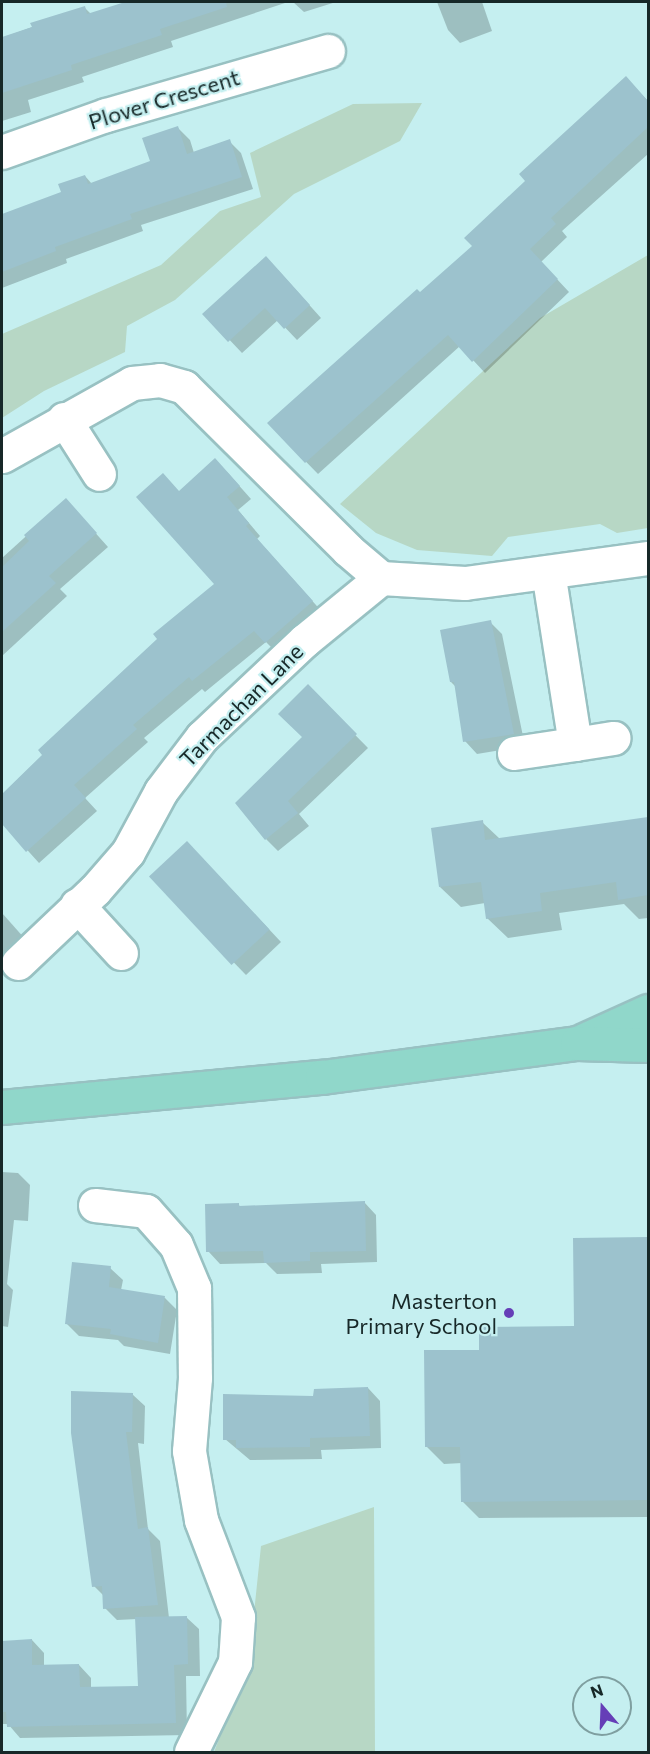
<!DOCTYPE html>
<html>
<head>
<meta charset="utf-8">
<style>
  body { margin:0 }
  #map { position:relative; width:650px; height:1754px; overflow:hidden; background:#c5eff0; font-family:Commissioner,sans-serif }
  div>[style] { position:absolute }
  .green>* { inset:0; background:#b7d7c5 }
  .shadow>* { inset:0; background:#0003 }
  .building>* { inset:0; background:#9cc2cd; transform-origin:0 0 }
  .roads { filter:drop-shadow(2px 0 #98c1c2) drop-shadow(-2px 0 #98c1c2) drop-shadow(0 2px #98c1c2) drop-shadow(0 -2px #98c1c2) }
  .minor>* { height:33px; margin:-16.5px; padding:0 16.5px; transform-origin:16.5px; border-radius:16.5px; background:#fff }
  .major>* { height:33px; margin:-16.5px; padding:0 16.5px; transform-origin:16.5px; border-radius:16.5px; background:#90d7ca }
  .dots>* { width:16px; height:16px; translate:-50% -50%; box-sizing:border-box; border:3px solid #c5eff0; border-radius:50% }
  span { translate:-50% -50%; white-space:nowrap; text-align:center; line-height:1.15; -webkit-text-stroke:4.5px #c5eff0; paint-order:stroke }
  .street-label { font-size:22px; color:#172828 }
  .poi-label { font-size:22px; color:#172828 }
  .right { translate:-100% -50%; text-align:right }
  .frame { position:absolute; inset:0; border:3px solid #172828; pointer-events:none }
  .north { position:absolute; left:572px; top:1676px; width:60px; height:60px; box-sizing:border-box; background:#c5eff0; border:2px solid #7f9fa0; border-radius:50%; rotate:341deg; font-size:16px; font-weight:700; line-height:24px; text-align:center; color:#172828 }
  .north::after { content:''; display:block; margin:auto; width:21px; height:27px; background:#653eb7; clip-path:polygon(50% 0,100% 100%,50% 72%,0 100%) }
</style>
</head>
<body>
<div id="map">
  <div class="green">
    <i style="clip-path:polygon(422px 103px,400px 141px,294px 194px,175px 300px,127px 326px,125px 352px,44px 391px,2px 418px,2px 334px,161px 265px,220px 211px,261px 197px,250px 153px,353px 104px)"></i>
    <i style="clip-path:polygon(648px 255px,648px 528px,617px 533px,600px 524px,508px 537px,492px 556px,417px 550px,376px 533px,340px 504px,540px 318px)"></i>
    <i style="clip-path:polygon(374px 1507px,375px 1752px,214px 1752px,249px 1661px,261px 1546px)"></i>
  </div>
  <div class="shadow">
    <i style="clip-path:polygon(130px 2px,288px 2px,171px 41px,173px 47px,82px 77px,84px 82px,28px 100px,31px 112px,2px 121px,2px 38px,85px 8px,91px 14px)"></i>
    <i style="clip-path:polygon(293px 2px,336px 2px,304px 12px)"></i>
    <i style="clip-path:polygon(437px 2px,482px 2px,492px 31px,460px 43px,448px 30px)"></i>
    <i style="clip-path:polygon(626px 78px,648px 101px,648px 154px,562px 231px,567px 237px,541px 262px,569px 292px,485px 373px,460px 346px,318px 474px,269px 424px,474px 247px,528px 181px)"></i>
    <i style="clip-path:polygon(178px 128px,190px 140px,194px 153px,229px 141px,241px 153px,253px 189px,141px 225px,143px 231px,66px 259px,67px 263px,2px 288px,2px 216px,63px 193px,85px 176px,92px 184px,152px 162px)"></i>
    <i style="clip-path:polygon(278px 270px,321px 318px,297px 340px,278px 320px,242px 353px,205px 314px)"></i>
    <i style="clip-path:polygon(227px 472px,251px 499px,238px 510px,260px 536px,257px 539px,324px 614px,278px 654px,266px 642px,205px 692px,202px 689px,144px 738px,148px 742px,85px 798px,97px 811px,39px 863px,2px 822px,2px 795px,217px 584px,180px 492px)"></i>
    <i style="clip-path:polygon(66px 500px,108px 547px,60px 589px,67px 596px,2px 656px,2px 558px)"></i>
    <i style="clip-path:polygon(490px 622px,502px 634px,525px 746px,477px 754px,465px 741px,456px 687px,451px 682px)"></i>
    <i style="clip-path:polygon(308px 687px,368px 748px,299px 814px,309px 826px,278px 851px,266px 839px,304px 738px)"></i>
    <i style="clip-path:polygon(648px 818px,648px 918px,639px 919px,624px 904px,559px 913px,562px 930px,508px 938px,487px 918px,485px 903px,461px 907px,440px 887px,482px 822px,500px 839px)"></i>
    <i style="clip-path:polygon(199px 855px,281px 942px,246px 975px,150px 876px)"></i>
    <i style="clip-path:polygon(2px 913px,26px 940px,2px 963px)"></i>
    <i style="clip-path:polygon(2px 1172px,18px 1173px,30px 1185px,28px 1221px,14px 1220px,7px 1284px,13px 1290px,8px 1327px,2px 1326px)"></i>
    <i style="clip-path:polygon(364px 1202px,376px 1215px,377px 1262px,321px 1264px,322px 1273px,277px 1274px,266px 1263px,220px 1264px,208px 1251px,239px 1205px,241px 1208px)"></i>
    <i style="clip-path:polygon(648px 1238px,648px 1517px,479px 1518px,462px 1501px,462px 1463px,444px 1464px,427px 1447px,481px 1351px,575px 1328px,575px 1239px)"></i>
    <i style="clip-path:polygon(110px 1268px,123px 1280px,121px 1290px,165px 1298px,177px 1310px,170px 1354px,124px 1346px,118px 1340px,79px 1336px,66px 1323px)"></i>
    <i style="clip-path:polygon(368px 1388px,380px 1401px,381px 1448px,321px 1450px,322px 1459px,250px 1460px,225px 1439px,314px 1398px)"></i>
    <i style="clip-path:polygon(132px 1394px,145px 1406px,144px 1444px,138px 1443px,148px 1529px,160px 1541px,169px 1618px,186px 1617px,199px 1629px,200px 1676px,186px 1676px,187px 1735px,20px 1738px,8px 1724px,2px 1724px,2px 1642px,32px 1640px,44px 1653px,44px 1666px,79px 1665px,91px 1678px,91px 1688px,140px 1687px,137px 1619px,117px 1620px,105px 1608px,104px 1596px,94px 1586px)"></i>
  </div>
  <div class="building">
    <i style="clip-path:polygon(125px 2px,226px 2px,227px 7px,160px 29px,162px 35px,71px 65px,72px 70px,2px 93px,2px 37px,32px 27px,30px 23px,85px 6px,87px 14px)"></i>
    <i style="clip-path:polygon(626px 76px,648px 101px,648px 127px,551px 218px,556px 224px,530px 249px,558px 279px,472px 362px,448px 335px,305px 463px,267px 423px,417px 289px,420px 292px,472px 246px,464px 238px,525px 181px,519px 174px)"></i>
    <i style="clip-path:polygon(178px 126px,187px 154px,230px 139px,242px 177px,130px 214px,132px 219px,55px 247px,56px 251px,2px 272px,2px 214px,61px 192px,58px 184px,85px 175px,88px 184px,150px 161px,142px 138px)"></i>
    <i style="clip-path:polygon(266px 256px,310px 305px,284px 329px,265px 308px,228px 342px,202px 314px)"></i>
    <i style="clip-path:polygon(215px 458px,240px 486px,227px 497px,249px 523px,246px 526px,313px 601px,265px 643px,254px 631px,192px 681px,189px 677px,133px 725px,137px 729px,74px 785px,86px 798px,26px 852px,2px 824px,2px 794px,42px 755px,38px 750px,157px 639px,153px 634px,214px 584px,136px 497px,163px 473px,179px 491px)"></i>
    <i style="clip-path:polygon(66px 498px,97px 533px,49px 576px,56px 583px,2px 632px,2px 567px,29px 541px,24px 535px)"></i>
    <i style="clip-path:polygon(491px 620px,514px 734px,463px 742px,454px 682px,450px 682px,440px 630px)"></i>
    <i style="clip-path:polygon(308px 684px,357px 734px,288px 801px,298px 813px,265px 840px,235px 803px,302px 737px,278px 714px)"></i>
    <i style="clip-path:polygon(648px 817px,648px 895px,618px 900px,616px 882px,540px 893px,542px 911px,486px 919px,481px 882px,439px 887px,431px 828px,483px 820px,485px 840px)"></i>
    <i style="left:187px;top:841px;width:121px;height:52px;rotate:47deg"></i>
    <i style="clip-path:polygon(365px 1201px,366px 1251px,310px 1252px,310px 1261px,264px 1263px,263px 1251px,206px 1252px,205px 1204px,239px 1203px,239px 1206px)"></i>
    <i style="clip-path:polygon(648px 1237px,648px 1500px,461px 1502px,460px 1447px,425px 1447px,424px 1350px,479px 1350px,479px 1327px,574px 1326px,573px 1238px)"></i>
    <i style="clip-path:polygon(72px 1262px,111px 1266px,109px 1287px,165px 1296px,158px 1343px,110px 1334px,111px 1329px,65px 1324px)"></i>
    <i style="clip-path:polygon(368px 1387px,370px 1436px,310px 1438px,310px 1447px,236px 1448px,236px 1440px,223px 1440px,223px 1394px,313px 1396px,314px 1389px)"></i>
    <i style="clip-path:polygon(71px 1391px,133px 1393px,132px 1432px,126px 1432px,138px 1529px,148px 1527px,158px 1605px,103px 1609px,102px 1586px,92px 1587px,71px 1433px)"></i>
    <i style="clip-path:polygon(187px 1616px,188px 1664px,174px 1665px,176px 1723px,7px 1727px,6px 1712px,2px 1712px,2px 1641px,32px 1639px,32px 1665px,79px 1664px,80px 1687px,138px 1686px,135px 1617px)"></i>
  </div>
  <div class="roads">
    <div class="minor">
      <i style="left:2px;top:152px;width:110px;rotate:-19.6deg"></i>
      <i style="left:106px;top:115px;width:231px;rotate:-16.1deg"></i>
      <i style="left:64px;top:419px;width:65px;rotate:57.5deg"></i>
      <i style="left:2px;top:456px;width:149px;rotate:-29.3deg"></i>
      <i style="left:132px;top:383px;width:28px;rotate:-6deg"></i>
      <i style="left:160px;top:380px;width:25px;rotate:16deg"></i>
      <i style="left:184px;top:387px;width:231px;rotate:44.8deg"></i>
      <i style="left:348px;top:550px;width:43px;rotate:40.3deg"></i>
      <i style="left:381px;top:578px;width:84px;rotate:3.4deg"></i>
      <i style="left:465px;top:583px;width:185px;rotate:-7.8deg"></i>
      <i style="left:575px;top:744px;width:39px;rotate:-9deg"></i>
      <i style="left:514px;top:753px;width:62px;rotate:-8.4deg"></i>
      <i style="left:575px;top:744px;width:174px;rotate:-98.9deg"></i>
      <i style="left:77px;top:905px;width:65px;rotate:47.5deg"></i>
      <i style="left:18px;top:963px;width:106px;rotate:-43.5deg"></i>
      <i style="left:95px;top:890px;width:50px;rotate:-49deg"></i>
      <i style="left:128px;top:852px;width:69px;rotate:-61.6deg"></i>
      <i style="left:161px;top:791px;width:68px;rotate:-52.8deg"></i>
      <i style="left:202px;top:737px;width:141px;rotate:-43.3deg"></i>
      <i style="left:305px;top:640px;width:98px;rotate:-39.2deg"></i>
      <i style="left:95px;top:1205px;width:51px;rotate:6.7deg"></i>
      <i style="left:146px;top:1211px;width:45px;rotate:48.6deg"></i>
      <i style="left:176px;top:1245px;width:47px;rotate:67.3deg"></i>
      <i style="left:194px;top:1288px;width:90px;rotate:89.4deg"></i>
      <i style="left:195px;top:1378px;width:73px;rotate:94.7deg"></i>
      <i style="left:189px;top:1451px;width:70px;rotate:80.1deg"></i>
      <i style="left:201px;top:1520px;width:104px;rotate:69.1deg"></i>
      <i style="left:238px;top:1617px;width:45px;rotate:93.8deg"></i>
      <i style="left:235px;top:1662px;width:100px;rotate:116.1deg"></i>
    </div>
    <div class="major">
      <i style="left:584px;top:1040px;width:70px;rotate:-24.4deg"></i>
      <i style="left:2px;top:1107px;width:321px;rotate:-5.4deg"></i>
      <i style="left:322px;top:1077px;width:257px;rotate:-7.6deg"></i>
      <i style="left:577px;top:1043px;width:71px;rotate:1.6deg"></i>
    </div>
  </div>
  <div class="dots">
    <i style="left:509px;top:1313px;background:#653eb7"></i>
  </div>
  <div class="street-label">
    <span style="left:164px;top:99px;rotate:-17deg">Plover Crescent</span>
    <span style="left:241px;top:705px;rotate:-45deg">Tarmachan Lane</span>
  </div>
  <div class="poi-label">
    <span class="right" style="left:497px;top:1313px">Masterton<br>Primary School</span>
  </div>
  <div class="frame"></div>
  <div class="north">N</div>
</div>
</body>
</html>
